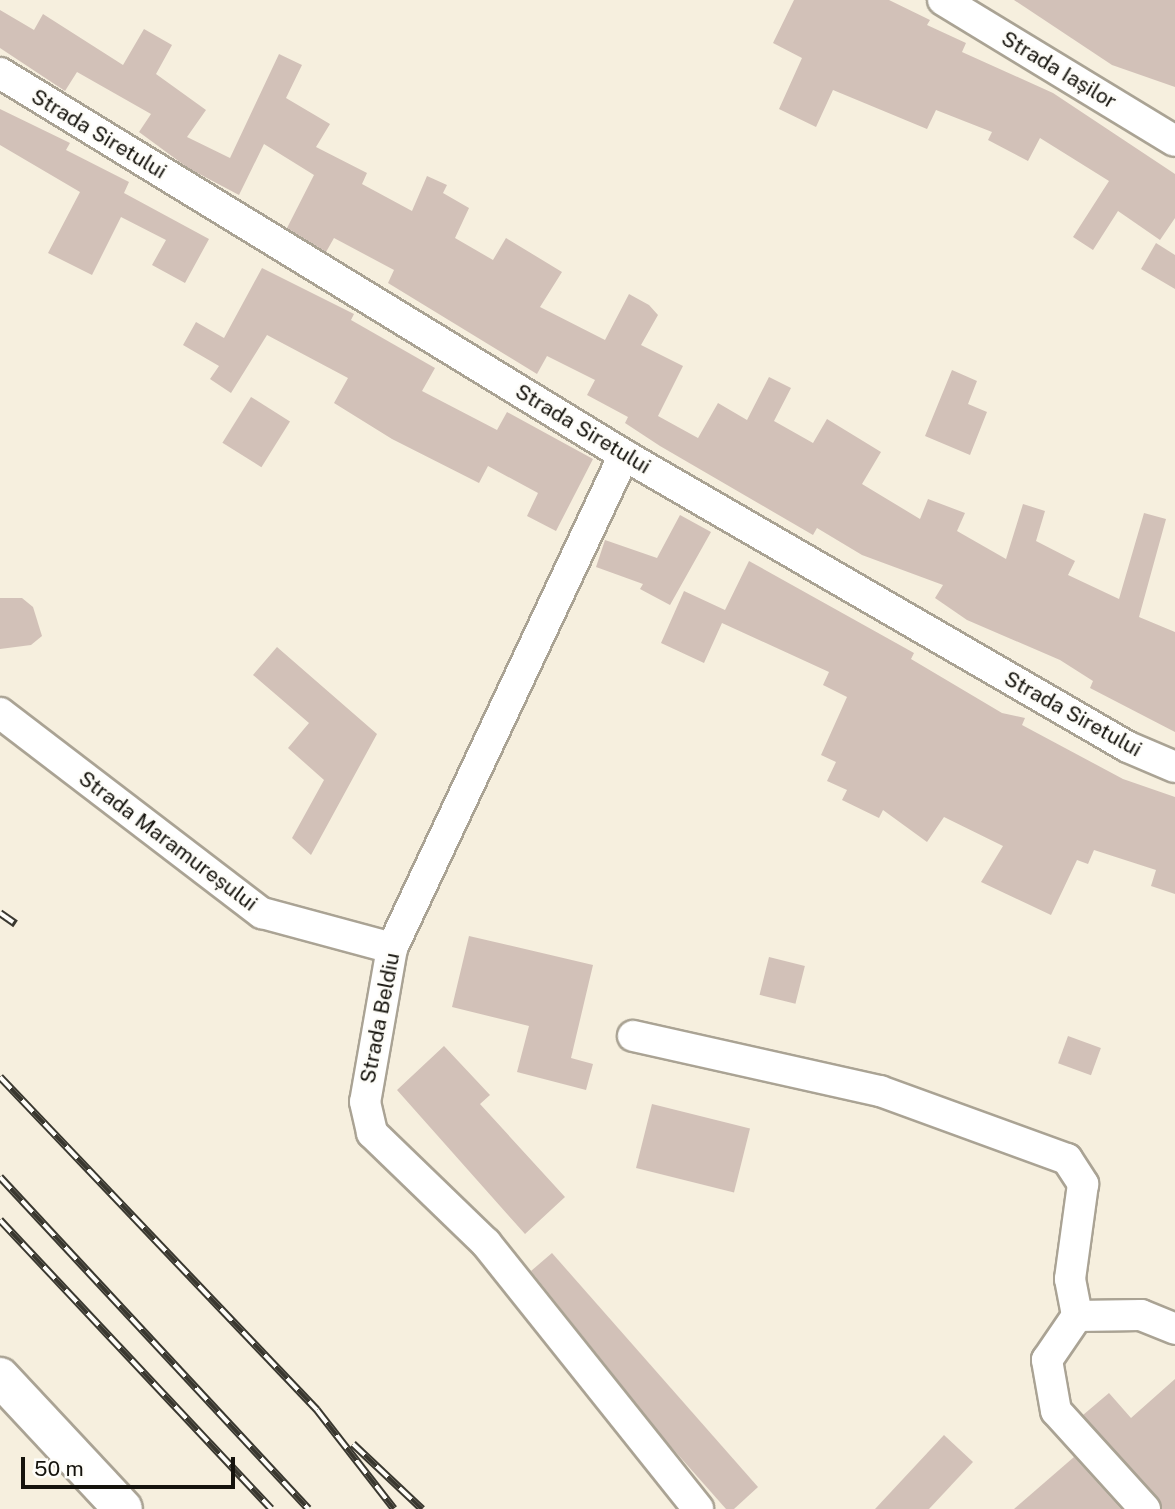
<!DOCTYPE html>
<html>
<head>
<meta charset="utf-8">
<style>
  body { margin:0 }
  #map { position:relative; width:1175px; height:1509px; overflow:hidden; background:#f6efde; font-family:"Public Sans",sans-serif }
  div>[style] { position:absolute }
  .building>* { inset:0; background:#d2c1b8; transform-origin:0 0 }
  .roads { filter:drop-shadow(2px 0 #aaa394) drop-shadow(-2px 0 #aaa394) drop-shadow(0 2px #aaa394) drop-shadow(0 -2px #aaa394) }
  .minor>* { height:30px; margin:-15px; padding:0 15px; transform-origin:15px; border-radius:15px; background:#fff }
  .major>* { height:38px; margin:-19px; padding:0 19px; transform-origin:19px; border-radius:19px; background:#fff }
  .rail>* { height:8px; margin-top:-4px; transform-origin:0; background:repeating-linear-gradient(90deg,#fefdf9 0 16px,#3a3830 0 32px); box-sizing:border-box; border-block:2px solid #3a3830 }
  span { translate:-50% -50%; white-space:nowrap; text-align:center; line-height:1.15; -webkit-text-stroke:5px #fefdf9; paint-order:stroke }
  .street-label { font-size:21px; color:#15130d }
  .scale { position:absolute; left:21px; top:1457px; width:214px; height:32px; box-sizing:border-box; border:4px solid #15130d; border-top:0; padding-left:9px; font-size:21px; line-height:24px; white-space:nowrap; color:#15130d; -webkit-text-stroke:5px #fefdf9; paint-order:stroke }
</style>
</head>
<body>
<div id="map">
  <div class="building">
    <i style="clip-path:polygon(794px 0,889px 0,930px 20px,927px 25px,966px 43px,962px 52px,1053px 93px,1175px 174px,1175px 218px,1160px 240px,1118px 211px,1093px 250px,1073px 237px,1109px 181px,1040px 138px,1028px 161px,988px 140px,992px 132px,936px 110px,927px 129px,833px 90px,816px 127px,779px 109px,802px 58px,773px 43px)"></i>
    <i style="clip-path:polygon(1014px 0,1175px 0,1175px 87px,1112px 65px)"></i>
    <i style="clip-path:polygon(0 10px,34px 30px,43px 14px,123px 65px,144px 29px,172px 45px,156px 74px,206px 110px,187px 137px,230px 158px,279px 54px,302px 65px,286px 98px,330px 124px,316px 147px,367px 173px,362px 184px,412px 211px,427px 176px,447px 185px,443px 193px,469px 208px,455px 238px,493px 260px,506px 238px,562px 272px,540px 307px,605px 340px,629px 294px,649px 305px,658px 315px,641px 345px,683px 366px,658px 416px,698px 438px,718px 403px,747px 420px,769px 377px,791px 388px,774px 421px,813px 443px,827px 419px,881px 452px,862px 484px,920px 519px,928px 499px,965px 513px,957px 531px,1006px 559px,1023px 504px,1045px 511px,1036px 541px,1075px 561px,1068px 575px,1119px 599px,1144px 513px,1166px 519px,1139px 617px,1175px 632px,1175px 732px,1090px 688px,1093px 681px,1060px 660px,967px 620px,935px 598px,943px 585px,862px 555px,817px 528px,813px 535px,660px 446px,625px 423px,628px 417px,587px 395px,595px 380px,547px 356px,537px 374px,388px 283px,394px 270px,334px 238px,326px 252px,287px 228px,314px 175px,264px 144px,239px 195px,188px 168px,139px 132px,151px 114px,77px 72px,65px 91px,0 48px)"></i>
    <i style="clip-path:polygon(0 109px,70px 143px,66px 150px,129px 182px,124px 193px,209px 239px,185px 283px,152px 265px,166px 240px,121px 217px,92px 275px,48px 253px,80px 192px,0 145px)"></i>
    <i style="clip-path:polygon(1156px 243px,1175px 255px,1175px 289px,1141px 269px)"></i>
    <i style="clip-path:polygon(262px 268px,354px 314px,351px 320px,435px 368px,422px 391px,497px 430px,507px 412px,593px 459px,556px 531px,527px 516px,538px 493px,488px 466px,479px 483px,392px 439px,334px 403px,348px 378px,267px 335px,231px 393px,210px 379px,219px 366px,183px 345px,196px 322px,224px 338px)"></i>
    <i style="clip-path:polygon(952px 370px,977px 381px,968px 404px,987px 412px,970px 455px,925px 436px)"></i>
    <i style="left:251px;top:397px;width:46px;height:54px;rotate:32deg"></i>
    <i style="clip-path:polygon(680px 515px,711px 532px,670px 605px,640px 589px,643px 584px,596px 567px,605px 540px,657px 558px)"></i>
    <i style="clip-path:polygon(749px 561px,914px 653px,911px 659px,1002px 713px,1025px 718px,1022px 725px,1123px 779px,1175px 797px,1175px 894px,1151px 886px,1156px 870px,1094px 850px,1088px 864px,1077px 860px,1051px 915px,981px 882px,1003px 846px,944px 817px,927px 842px,883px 810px,879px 818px,842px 800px,847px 790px,827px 781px,836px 762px,821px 755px,847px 697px,823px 685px,829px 672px,722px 623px,704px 663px,661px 643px,684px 591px,725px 610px)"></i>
    <i style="clip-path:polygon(0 598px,22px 598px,33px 607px,42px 636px,31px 645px,0 649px)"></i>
    <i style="clip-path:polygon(277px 647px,377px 734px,311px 855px,292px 838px,324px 780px,288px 748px,309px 723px,253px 675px)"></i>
    <i style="clip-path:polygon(469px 936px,593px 965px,571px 1058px,593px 1064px,586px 1090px,517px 1072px,529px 1026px,452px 1007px)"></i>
    <i style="left:769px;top:957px;width:37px;height:39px;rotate:14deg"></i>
    <i style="left:1068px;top:1036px;width:35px;height:29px;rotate:20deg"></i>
    <i style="clip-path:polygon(444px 1046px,490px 1095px,480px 1104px,565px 1197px,525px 1234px,397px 1090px)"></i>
    <i style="left:652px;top:1104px;width:101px;height:66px;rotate:14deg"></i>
    <i style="clip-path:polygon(552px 1253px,758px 1487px,734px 1509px,726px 1509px,665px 1440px,531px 1271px)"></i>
    <i style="clip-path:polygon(1175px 1379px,1175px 1509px,1162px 1509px,1083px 1415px,1109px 1393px,1131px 1418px)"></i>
    <i style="clip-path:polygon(944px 1435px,973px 1462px,929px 1509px,875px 1509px)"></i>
    <i style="clip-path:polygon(1074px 1457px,1121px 1509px,1014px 1509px)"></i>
  </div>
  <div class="roads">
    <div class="minor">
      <i style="left:943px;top:0;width:271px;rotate:31.3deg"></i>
      <i style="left:0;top:73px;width:732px;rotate:31.47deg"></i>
      <i style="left:624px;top:455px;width:582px;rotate:30.09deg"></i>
      <i style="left:1128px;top:747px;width:51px;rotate:23.1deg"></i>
      <i style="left:624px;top:455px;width:545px;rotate:115.2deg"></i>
      <i style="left:392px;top:948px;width:156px;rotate:99.9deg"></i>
      <i style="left:365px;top:1102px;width:32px;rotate:77deg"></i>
      <i style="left:372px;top:1133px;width:158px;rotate:44deg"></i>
      <i style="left:486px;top:1243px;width:340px;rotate:51.4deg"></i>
      <i style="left:0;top:713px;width:330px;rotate:37.4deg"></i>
      <i style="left:262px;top:913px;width:135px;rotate:15.1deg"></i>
      <i style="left:633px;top:1036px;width:253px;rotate:12.6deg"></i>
      <i style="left:880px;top:1091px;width:199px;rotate:20deg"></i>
      <i style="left:1067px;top:1159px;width:30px;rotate:57deg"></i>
      <i style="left:1083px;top:1184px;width:96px;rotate:97.8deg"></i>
      <i style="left:1070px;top:1279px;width:38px;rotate:79deg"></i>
      <i style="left:1145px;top:1509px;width:132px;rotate:-132.2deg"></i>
      <i style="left:1056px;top:1411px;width:52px;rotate:-100deg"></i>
      <i style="left:1047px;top:1360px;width:53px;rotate:-55.7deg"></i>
      <i style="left:1077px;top:1316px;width:64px;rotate:-0.9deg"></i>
      <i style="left:1141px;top:1315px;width:37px;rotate:22deg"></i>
    </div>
    <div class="major">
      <i style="left:0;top:1377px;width:180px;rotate:47deg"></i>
    </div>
  </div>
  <div class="rail">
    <i style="left:0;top:913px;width:19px;rotate:35deg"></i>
    <i style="left:0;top:1077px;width:460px;rotate:46.4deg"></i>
    <i style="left:317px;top:1410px;width:125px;rotate:52.1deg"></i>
    <i style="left:0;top:1177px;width:453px;rotate:47.1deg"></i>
    <i style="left:0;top:1220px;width:396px;rotate:46.8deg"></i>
    <i style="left:353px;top:1444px;width:95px;rotate:43.3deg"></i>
  </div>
  <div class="street-label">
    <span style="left:1059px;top:70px;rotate:31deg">Strada Iașilor</span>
    <span style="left:99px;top:134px;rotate:31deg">Strada Siretului</span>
    <span style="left:583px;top:429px;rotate:31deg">Strada Siretului</span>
    <span style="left:1073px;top:714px;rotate:29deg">Strada Siretului</span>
    <span style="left:168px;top:841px;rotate:37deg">Strada Maramureșului</span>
    <span style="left:380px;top:1018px;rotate:-79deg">Strada Beldiu</span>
  </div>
  <div class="scale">50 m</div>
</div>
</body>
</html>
